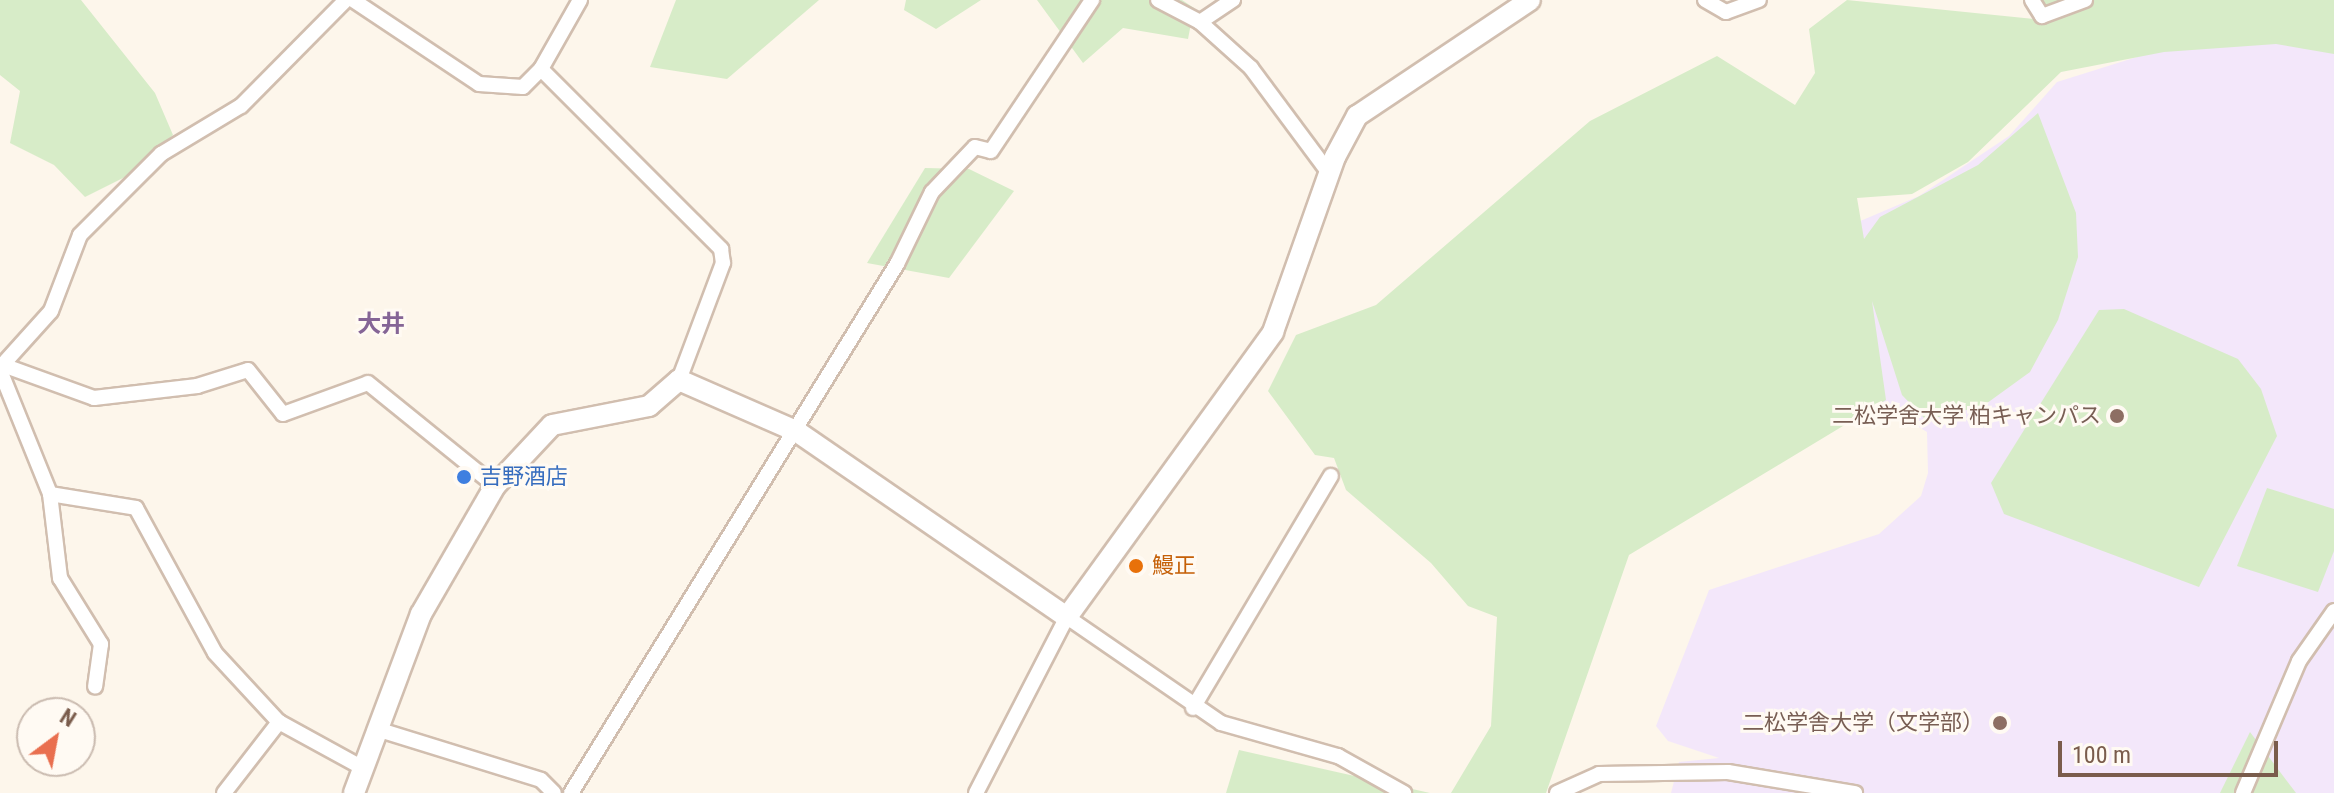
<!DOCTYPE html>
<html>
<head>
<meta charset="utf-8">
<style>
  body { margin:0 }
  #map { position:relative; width:2334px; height:793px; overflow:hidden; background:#fdf6eb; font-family:"Roboto Condensed","Noto Sans JP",sans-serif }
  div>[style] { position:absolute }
  .education>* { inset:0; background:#f3e7fa }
  .green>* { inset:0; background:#d7ecc8 }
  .roads { filter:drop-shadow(2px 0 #d1beaf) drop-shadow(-2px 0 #d1beaf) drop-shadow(0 2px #d1beaf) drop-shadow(0 -2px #d1beaf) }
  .street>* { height:14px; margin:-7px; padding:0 7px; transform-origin:7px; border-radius:7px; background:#fff }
  .secondary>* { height:20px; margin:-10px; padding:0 10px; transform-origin:10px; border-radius:10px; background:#fff }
  .dots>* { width:22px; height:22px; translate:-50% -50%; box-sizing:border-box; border:4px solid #fffaf3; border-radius:50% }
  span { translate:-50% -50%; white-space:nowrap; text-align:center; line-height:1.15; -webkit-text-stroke:6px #fffaf3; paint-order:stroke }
  .education-label { font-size:22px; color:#785e54 }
  .right { translate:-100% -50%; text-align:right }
  .shop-label { font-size:22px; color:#366cbe }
  .left { translate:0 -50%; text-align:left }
  .food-label { font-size:22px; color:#c56008 }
  .neighbourhood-label { font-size:24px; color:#856596; font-weight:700 }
  .north { position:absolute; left:16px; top:697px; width:80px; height:80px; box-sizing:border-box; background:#fffaf3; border:2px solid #cabbb0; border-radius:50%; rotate:32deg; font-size:22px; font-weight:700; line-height:32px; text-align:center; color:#7a5c4c }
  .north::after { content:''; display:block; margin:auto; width:28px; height:36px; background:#e96f4f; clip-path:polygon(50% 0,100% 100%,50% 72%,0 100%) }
  .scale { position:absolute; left:2058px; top:741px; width:220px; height:36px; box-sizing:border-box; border:4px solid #7a5c4c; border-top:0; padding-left:10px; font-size:24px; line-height:28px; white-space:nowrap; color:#7a5c4c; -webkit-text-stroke:6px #fffaf3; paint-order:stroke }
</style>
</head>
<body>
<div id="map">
  <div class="education">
    <i style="clip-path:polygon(2223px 30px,2334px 53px,2334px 793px,1671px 793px,1679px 762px,1719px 758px,1668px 741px,1656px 726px,1709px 590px,1879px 534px,1921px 496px,1928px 473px,1927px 432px,1873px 399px,1844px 228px,1919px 196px,2009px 136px,2057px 82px)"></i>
  </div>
  <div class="green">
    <i style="clip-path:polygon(0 0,81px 0,155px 93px,173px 135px,125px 177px,85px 197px,54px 165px,10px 143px,20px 91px,0 75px)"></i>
    <i style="clip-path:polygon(676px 0,819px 0,727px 79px,650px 67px)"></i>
    <i style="clip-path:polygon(906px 0,981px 0,936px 29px,904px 10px)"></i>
    <i style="clip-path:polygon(1037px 0,1182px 0,1194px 8px,1188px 39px,1123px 28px,1083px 63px)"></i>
    <i style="clip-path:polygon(1847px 0,2035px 19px,2035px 0,2334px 0,2334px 54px,2276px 44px,2164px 52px,2061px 72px,1968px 162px,1912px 194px,1857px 198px,1864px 239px,1880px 217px,1978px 165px,2038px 113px,2076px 213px,2078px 257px,2058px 320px,2030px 372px,1983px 406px,1926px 420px,1902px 395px,1872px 301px,1886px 400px,1629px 555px,1546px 793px,1451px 793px,1491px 726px,1497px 617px,1468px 606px,1431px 563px,1346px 490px,1334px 458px,1315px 455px,1268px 391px,1296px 335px,1376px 305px,1590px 121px,1717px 56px,1795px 105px,1815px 73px,1809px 29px)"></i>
    <i style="clip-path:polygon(925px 168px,969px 169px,1014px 191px,949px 278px,867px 263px)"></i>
    <i style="clip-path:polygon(2124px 309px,2238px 359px,2261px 389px,2277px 436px,2199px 587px,2004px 514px,1991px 483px,2099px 310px)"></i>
    <i style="clip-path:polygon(2267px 488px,2334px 509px,2334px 551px,2318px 592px,2237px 566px)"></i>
    <i style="clip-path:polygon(2250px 732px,2296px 793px,2220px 793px)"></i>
    <i style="clip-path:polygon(1239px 750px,1430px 793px,1226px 793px)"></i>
  </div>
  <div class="roads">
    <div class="street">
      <i style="left:353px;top:0;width:151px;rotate:33.7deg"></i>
      <i style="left:479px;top:84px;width:44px;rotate:3.9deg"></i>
      <i style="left:523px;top:87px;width:25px;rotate:-45deg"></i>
      <i style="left:580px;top:0;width:79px;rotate:119.5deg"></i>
      <i style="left:541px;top:69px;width:255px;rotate:45deg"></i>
      <i style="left:721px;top:249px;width:14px;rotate:82deg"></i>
      <i style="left:723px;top:263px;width:125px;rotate:110.6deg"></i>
      <i style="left:1158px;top:0;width:47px;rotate:27.6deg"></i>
      <i style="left:1200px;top:22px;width:40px;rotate:-34deg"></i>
      <i style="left:1705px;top:0;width:24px;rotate:30deg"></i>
      <i style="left:1726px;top:12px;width:35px;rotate:-20deg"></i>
      <i style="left:2032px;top:0;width:19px;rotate:58deg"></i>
      <i style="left:2042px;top:16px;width:46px;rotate:-20.4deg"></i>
      <i style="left:1200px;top:22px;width:69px;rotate:42deg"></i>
      <i style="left:1251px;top:68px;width:131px;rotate:53.4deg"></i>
      <i style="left:6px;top:361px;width:67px;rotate:-48deg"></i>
      <i style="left:51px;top:311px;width:81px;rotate:-69.1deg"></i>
      <i style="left:80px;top:235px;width:115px;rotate:-45deg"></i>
      <i style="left:161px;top:154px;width:93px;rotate:-31deg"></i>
      <i style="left:241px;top:106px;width:149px;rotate:-45.3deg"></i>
      <i style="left:0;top:364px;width:100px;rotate:19.9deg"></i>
      <i style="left:94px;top:398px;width:104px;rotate:-6.6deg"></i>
      <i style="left:197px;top:386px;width:53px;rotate:-17.4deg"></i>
      <i style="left:248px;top:370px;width:56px;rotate:51.5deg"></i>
      <i style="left:283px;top:414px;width:90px;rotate:-20deg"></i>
      <i style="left:368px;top:383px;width:164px;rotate:39deg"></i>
      <i style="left:0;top:370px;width:134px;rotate:68deg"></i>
      <i style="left:50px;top:494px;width:87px;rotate:9.2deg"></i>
      <i style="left:136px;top:508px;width:165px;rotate:61.4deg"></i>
      <i style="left:215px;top:653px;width:94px;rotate:47.2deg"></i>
      <i style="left:279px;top:722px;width:98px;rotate:28.7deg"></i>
      <i style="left:50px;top:494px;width:85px;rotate:83.2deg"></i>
      <i style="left:60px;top:578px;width:78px;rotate:58.2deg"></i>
      <i style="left:101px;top:644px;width:43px;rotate:97.9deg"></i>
      <i style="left:1193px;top:708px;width:270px;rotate:-59.3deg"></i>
      <i style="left:383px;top:731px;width:165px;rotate:17.2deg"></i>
      <i style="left:541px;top:780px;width:18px;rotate:45deg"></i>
      <i style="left:224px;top:793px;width:90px;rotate:-52.2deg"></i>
      <i style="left:571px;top:793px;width:621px;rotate:-58.36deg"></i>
      <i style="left:897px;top:264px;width:80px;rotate:-64.1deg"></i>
      <i style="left:932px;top:192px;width:62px;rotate:-46.3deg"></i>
      <i style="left:975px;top:147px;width:16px;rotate:14deg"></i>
      <i style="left:991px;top:151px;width:182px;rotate:-56.2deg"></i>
      <i style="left:976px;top:793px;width:198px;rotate:-62.7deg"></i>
      <i style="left:1067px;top:617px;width:187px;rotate:34.5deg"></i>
      <i style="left:1221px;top:723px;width:122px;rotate:15.8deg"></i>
      <i style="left:1338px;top:756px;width:76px;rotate:29.3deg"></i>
      <i style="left:1557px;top:793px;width:46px;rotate:-24.3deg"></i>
      <i style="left:1599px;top:774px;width:129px;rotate:-0.9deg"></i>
      <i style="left:1728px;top:772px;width:129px;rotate:9.4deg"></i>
      <i style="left:2243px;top:793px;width:143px;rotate:-67deg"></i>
      <i style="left:2299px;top:661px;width:61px;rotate:-55deg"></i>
    </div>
    <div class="secondary">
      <i style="left:354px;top:793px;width:191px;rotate:-69.5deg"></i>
      <i style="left:421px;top:614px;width:148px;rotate:-60deg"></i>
      <i style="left:495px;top:486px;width:83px;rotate:-46.9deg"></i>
      <i style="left:552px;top:425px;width:99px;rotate:-11.1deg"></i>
      <i style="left:649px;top:406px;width:40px;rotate:-41deg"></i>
      <i style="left:679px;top:380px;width:128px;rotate:23.6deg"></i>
      <i style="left:796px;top:431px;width:329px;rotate:34.5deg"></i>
      <i style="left:1067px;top:617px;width:352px;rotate:-54.1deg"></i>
      <i style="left:1273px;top:332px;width:186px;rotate:-70.5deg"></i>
      <i style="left:1335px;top:157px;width:47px;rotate:-61.8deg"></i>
      <i style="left:1357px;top:116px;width:208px;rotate:-33.8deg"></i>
    </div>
  </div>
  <div class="dots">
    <i style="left:2117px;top:416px;background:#8d6e63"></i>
    <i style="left:464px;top:477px;background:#3f7fe0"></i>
    <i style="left:1136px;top:566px;background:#e8710a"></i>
    <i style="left:2000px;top:723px;background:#8d6e63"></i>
  </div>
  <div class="education-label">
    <span class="right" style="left:2101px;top:416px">二松学舍大学 柏キャンパス</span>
    <span class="right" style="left:1984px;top:723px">二松学舎大学（文学部）</span>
  </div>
  <div class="shop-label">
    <span class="left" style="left:480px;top:477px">吉野酒店</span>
  </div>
  <div class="food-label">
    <span class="left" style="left:1152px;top:566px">鰻正</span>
  </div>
  <div class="neighbourhood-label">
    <span style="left:381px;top:325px">大井</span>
  </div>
  <div class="north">N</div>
  <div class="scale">100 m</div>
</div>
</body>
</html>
